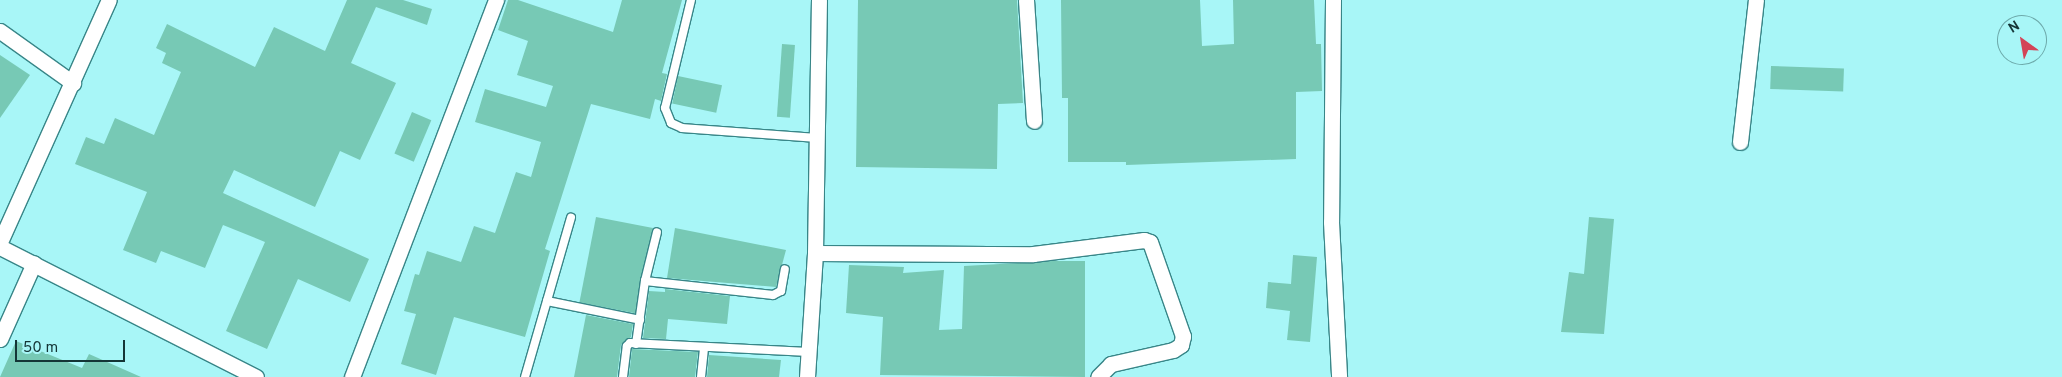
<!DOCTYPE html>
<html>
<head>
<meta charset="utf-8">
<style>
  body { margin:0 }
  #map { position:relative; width:2062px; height:377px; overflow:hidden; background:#a8f6f7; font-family:Overpass,sans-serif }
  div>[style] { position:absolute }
  .building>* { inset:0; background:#77c9b5; transform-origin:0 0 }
  .roads { filter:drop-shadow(1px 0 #388688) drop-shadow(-1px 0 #388688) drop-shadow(0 1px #388688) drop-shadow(0 -1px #388688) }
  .lane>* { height:8px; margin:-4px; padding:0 4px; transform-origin:4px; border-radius:4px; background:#fff }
  .street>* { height:15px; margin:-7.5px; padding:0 7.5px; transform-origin:7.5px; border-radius:7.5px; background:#fff }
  span { translate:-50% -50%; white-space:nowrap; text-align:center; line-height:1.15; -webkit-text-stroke:5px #a8f6f7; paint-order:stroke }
  .north { position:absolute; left:1997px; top:15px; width:50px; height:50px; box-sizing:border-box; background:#a8f6f7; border:1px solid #6da9aa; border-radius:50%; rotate:328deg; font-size:14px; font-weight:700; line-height:20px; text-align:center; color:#143536 }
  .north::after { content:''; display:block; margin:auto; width:18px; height:22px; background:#d34357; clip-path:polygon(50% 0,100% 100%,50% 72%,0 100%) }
  .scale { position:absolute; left:15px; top:340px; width:110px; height:22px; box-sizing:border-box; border:2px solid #143536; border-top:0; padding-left:6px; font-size:15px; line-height:18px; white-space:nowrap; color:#143536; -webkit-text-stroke:4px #a8f6f7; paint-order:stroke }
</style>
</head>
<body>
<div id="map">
  <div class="building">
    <i style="clip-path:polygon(347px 0,403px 0,432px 9px,427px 25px,376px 7px,351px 63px,396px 83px,360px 160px,340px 151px,315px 207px,234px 170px,223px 193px,369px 259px,350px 302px,298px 279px,267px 349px,226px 331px,265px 242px,223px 225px,205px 268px,161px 251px,156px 263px,123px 250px,147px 192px,75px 164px,86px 137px,104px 144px,115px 118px,154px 135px,181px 72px,162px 63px,166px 53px,156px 48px,167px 24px,255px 67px,274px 27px,325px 51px)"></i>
    <i style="clip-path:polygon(508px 0,518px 0,613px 32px,622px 0,682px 0,662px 73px,667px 74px,661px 101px,655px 99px,650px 119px,591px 104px,545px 249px,550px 251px,525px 337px,454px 317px,436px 375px,401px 364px,416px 314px,404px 311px,415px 274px,419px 275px,427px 251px,461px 262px,474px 226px,495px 233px,516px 172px,531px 177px,541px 142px,475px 122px,485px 89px,546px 107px,553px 86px,517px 75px,528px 41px,498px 30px)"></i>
    <i style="clip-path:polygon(858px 0,1017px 0,1023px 103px,998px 104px,997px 169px,856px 167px)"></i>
    <i style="clip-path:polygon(1061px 0,1200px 0,1202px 46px,1234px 44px,1233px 0,1314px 0,1316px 44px,1321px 44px,1322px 91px,1296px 92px,1296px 159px,1126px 165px,1126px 162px,1068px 162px,1068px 98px,1062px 98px)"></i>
    <i style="left:782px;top:44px;width:13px;height:73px;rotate:4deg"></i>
    <i style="clip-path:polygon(0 55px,30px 75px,0 118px)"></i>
    <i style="left:1771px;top:66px;width:73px;height:23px;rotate:2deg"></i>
    <i style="left:678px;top:76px;width:45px;height:28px;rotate:12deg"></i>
    <i style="left:412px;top:112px;width:21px;height:45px;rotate:23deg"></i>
    <i style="left:596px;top:217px;width:58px;height:87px;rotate:11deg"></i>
    <i style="clip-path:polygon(1589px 217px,1614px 219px,1604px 334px,1561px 332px,1569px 272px,1584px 274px)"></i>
    <i style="clip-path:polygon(675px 228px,786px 250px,776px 287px,667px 278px)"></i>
    <i style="clip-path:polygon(1293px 255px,1317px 257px,1310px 342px,1287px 340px,1290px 311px,1266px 308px,1268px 282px,1291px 284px)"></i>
    <i style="clip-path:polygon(1052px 261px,1085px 261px,1085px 377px,880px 375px,883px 317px,846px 313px,849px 265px,904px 267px,903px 273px,944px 270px,939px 330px,962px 329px,964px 266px)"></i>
    <i style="clip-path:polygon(665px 289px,730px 296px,727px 324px,668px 319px,666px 339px,643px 338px,649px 291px,665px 292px)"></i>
    <i style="clip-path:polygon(586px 315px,633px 324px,631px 337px,621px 345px,617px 377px,574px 377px)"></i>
    <i style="clip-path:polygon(16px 341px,82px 368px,89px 354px,141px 377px,0 377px)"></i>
    <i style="clip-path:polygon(632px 349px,698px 352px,695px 377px,629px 377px)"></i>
    <i style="clip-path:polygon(709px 355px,781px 360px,779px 377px,707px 377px)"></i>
  </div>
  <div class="roads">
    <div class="lane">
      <i style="left:691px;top:0;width:111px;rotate:103.5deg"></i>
      <i style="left:665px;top:108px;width:16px;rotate:68deg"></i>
      <i style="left:671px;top:123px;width:12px;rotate:24deg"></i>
      <i style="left:682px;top:128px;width:135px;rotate:4.2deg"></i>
      <i style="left:645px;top:281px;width:129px;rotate:6.2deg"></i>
      <i style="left:773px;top:295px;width:9px;rotate:-27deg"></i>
      <i style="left:781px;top:291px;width:22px;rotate:-80deg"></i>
      <i style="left:547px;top:301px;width:95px;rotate:11.5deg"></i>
      <i style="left:636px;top:344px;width:64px;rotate:-81.9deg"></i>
      <i style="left:645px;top:281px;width:50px;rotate:-76.2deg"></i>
      <i style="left:525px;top:377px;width:166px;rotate:-73.9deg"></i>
      <i style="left:623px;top:377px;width:31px;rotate:-83deg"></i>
      <i style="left:627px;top:346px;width:4px;rotate:-45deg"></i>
      <i style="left:630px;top:343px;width:179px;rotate:2.9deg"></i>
      <i style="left:701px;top:377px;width:30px;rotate:-84deg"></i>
    </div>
    <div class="street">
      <i style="left:1026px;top:0;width:121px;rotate:86.2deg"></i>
      <i style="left:1333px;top:0;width:222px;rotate:90.5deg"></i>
      <i style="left:1331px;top:222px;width:155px;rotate:87deg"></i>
      <i style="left:0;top:31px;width:90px;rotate:35.5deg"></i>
      <i style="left:1740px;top:142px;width:143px;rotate:-83.6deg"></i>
      <i style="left:0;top:242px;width:265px;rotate:-65.8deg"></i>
      <i style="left:0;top:247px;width:287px;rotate:26.9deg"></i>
      <i style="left:815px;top:253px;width:218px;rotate:0.3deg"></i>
      <i style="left:1033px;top:254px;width:112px;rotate:-7.2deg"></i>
      <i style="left:1144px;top:240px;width:6px;rotate:18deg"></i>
      <i style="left:1150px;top:242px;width:100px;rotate:70.7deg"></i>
      <i style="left:1183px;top:336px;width:9px;rotate:103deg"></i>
      <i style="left:1181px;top:345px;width:9px;rotate:148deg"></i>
      <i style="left:1173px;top:350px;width:64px;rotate:167.3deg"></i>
      <i style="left:1111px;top:364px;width:18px;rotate:135deg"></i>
      <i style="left:0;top:339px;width:83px;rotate:-65.9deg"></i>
      <i style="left:352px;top:377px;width:404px;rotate:-69.1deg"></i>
      <i style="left:807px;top:377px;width:124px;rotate:-86.3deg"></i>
      <i style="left:815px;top:253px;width:253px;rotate:-89.1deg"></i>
    </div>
  </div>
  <div class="north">N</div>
  <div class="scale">50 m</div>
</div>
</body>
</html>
